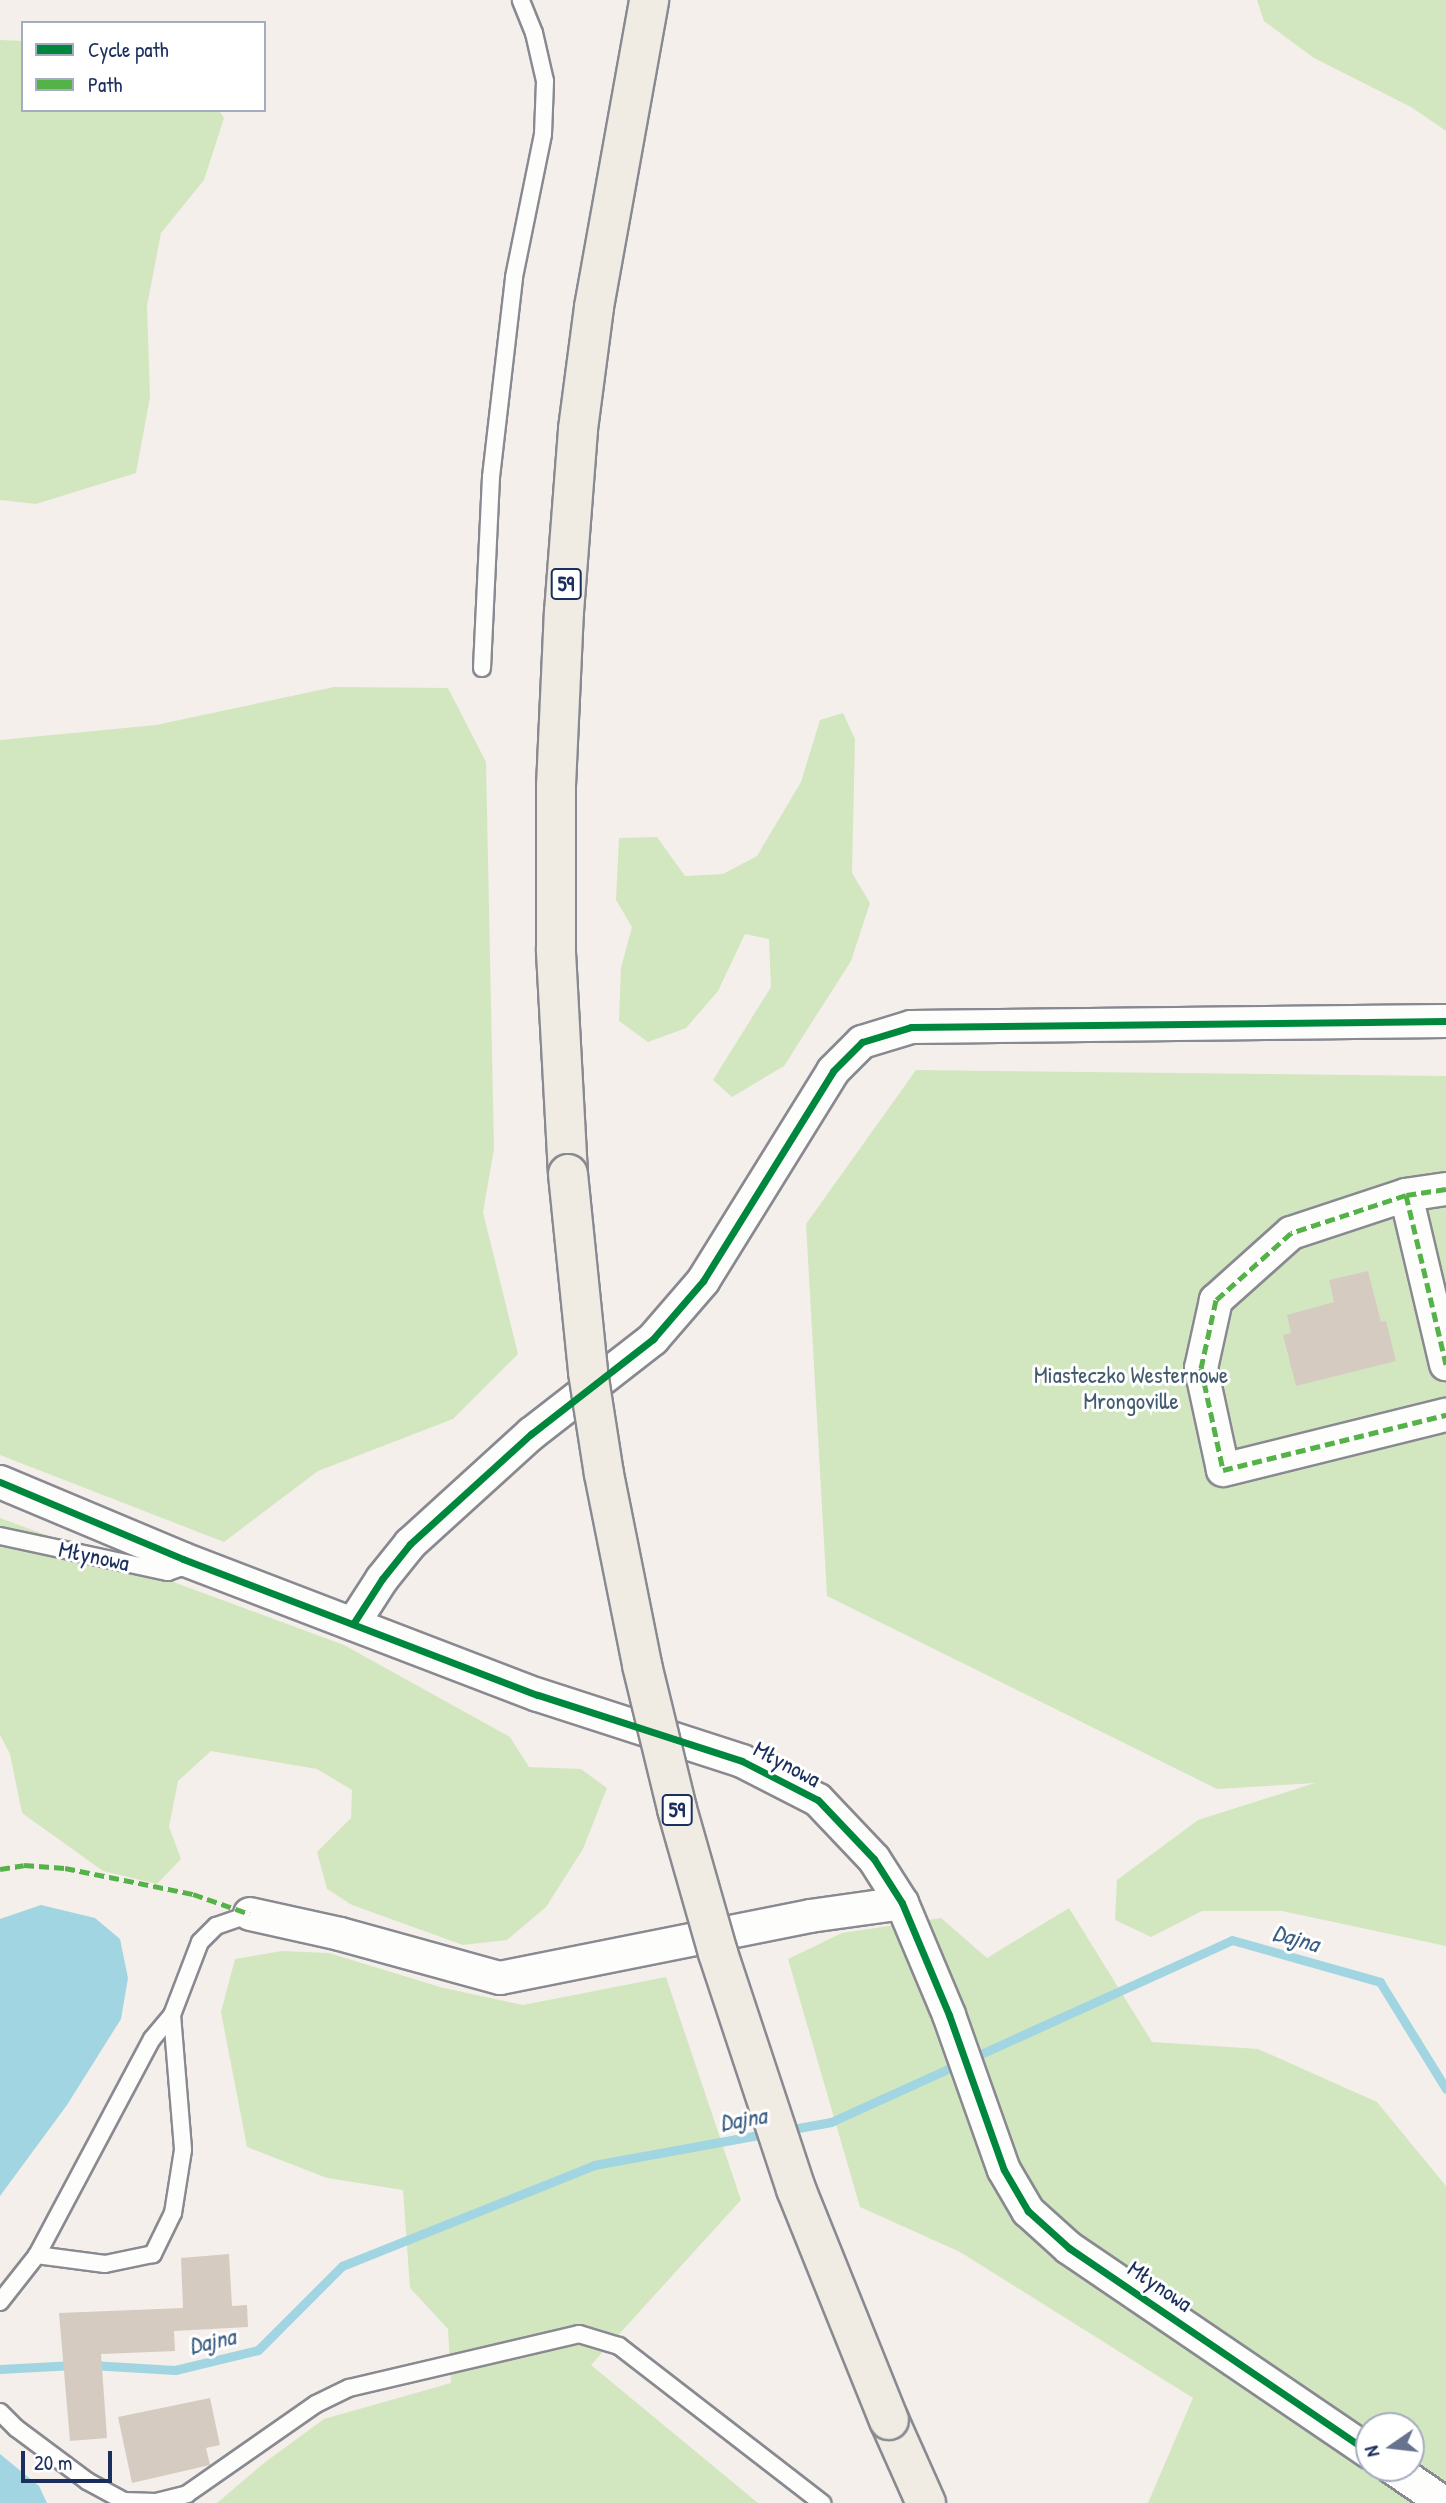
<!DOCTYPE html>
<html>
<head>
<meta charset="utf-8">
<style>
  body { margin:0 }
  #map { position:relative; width:1446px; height:2503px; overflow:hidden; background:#f4efea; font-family:"Patrick Hand",sans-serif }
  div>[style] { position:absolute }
  .green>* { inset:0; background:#d2e7c0 }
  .water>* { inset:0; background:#a1d5e1 }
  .stream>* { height:9px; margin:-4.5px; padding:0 4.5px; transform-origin:4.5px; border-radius:4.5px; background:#a1d5e1 }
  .building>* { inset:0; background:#d5cbc1 }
  .roads { filter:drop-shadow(2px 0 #898a91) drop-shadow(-2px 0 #898a91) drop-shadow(0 2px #898a91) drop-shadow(0 -2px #898a91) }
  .lane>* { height:16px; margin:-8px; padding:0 8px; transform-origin:8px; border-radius:8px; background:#fdfdfc }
  .street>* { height:32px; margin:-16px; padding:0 16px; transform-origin:16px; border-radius:16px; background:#fdfdfc }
  .primary>* { height:38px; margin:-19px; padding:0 19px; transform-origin:19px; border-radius:19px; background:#f1ece3 }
  .bridges { filter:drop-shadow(2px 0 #898a91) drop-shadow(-2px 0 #898a91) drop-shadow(0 2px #898a91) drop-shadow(0 -2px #898a91) }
  .primary-bridge>* { height:38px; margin:-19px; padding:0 19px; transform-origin:19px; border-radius:19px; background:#f1ece3 }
  .quiet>* { height:5px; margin-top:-2.5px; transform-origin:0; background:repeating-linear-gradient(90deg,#55b248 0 10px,transparent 0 15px) }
  .cycleway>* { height:7px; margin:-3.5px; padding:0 3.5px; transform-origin:3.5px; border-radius:3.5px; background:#00873e }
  span { translate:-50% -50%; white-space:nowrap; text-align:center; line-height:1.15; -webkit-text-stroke:6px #fff; paint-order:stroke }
  .shield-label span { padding:2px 5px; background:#fff; border:2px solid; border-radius:5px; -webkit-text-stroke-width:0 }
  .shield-label { font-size:21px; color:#1b2f5e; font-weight:700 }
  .park-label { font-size:23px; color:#425c6e }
  .street-label { font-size:23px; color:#1b2f5e }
  .water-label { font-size:24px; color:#395e84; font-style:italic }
  .legend { position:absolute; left:21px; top:21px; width:245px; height:91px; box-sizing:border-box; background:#fff; border:2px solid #a4acbf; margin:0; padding:9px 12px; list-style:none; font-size:21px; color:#1b2f5e }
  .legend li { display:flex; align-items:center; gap:14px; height:35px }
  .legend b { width:35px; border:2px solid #a4acbf }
  .north { position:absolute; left:1355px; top:2412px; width:70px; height:70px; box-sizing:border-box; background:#fff; border:2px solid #a4acbf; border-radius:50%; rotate:256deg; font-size:19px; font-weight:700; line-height:28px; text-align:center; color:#1b2f5e }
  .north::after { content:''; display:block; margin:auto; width:24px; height:32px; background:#67728f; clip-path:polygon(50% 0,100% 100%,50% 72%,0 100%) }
  .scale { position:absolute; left:21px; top:2451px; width:91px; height:32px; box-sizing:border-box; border:4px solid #1b2f5e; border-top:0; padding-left:9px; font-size:21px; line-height:24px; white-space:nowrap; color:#1b2f5e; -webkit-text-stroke:5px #fff; paint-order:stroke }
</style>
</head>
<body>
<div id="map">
  <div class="green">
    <i style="clip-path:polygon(1257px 0,1446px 0,1446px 131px,1411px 107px,1314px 58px,1264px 21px)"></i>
    <i style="clip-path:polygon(0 40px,23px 41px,23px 110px,219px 110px,224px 118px,204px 180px,161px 233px,147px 306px,150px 397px,136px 473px,36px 504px,0 500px)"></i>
    <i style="clip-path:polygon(334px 687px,448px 688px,486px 762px,494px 1149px,483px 1212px,518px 1354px,453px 1419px,318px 1471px,224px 1542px,0 1455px,0 740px,156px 725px)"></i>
    <i style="clip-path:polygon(843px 713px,855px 739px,852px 873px,870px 903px,851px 961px,784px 1066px,732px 1097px,713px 1080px,771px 987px,769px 939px,745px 934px,718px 991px,686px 1028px,648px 1042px,619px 1021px,621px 968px,632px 927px,616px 900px,619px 838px,657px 837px,685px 876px,723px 874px,757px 856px,801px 782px,820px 720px)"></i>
    <i style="clip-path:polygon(916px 1070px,1446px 1076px,1446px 1946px,1282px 1911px,1202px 1911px,1151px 1937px,1115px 1920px,1117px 1880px,1198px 1820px,1315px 1783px,1217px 1789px,827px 1596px,806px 1224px)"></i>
    <i style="clip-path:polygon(0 1518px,344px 1645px,510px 1737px,529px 1767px,581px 1769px,607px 1788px,583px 1849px,546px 1907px,507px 1940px,463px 1945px,352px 1905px,327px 1889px,317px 1852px,351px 1818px,352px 1790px,317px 1769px,211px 1751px,178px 1781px,169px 1827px,181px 1859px,157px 1884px,103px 1871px,22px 1813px,10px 1754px,0 1735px)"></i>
    <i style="clip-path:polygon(evenodd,1069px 1908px,1152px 2042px,1258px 2049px,1377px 2102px,1446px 2186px,1446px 2503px,1148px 2503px,1193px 2398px,960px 2252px,860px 2207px,788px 1959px,842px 1933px,941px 1918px,987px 1958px,1069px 1908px,1369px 2426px,1411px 2426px,1411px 2468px,1369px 2468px,1369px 2426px)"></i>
    <i style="clip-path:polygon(282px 1951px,329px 1953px,440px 1987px,523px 2005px,666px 1977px,741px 2200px,591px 2365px,758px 2503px,217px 2503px,264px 2463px,324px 2419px,451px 2383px,448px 2329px,410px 2288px,403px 2190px,327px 2178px,247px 2147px,221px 2012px,235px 1959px)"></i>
  </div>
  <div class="water">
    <i style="clip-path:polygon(41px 1905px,95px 1918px,120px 1939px,128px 1978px,121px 2019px,67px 2105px,0 2196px,0 1919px)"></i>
    <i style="clip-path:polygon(0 2454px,39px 2486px,47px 2503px,0 2503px)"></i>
  </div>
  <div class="stream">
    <i style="left:787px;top:2130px;width:45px;rotate:-10.3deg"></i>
    <i style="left:831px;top:2122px;width:440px;rotate:-24.4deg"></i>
    <i style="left:1232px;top:1940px;width:154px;rotate:15.8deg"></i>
    <i style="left:1380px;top:1982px;width:126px;rotate:58.3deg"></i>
    <i style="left:91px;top:2365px;width:84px;rotate:3.4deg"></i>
    <i style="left:175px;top:2370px;width:85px;rotate:-13.5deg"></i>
    <i style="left:258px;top:2350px;width:119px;rotate:-45deg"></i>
    <i style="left:342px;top:2266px;width:271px;rotate:-21.8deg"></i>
    <i style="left:594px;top:2165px;width:179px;rotate:-10.3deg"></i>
    <i style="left:0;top:2369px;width:74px;rotate:-3.1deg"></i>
  </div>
  <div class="building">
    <i style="clip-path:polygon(1368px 1271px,1381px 1322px,1386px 1321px,1396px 1361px,1296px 1386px,1283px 1335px,1291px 1333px,1287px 1315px,1334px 1302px,1329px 1280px)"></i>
    <i style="clip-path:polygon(229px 2254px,232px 2306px,247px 2305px,248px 2327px,174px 2331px,175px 2351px,101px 2354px,107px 2438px,70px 2441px,59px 2313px,183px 2308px,181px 2258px)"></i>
    <i style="clip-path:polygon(210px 2398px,220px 2445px,206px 2448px,210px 2465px,132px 2483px,118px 2417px)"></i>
  </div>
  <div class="roads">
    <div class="lane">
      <i style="left:482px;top:668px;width:191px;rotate:-87.3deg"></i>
      <i style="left:491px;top:477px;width:201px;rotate:-83.4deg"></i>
      <i style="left:514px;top:277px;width:146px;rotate:-78.5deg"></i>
      <i style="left:543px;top:134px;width:53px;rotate:-87.8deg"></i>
      <i style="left:545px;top:81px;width:49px;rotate:-102.9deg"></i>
      <i style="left:534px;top:33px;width:35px;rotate:-112deg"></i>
      <i style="left:0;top:1536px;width:172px;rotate:12.1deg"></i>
      <i style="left:168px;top:1572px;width:12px;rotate:-20deg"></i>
      <i style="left:179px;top:1568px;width:10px;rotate:-66deg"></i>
      <i style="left:172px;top:2015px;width:135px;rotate:85.3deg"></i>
      <i style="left:183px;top:2150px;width:64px;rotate:99deg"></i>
      <i style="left:173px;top:2213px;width:46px;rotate:116deg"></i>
      <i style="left:153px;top:2254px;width:49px;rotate:168.2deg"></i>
      <i style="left:105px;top:2264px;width:69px;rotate:-172.5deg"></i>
      <i style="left:37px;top:2255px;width:245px;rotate:-62deg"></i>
      <i style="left:152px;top:2039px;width:31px;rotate:-50deg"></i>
      <i style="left:172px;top:2015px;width:78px;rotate:-69deg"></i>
      <i style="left:200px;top:1942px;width:23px;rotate:-45deg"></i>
      <i style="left:216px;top:1926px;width:36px;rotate:-19deg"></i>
      <i style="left:0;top:2302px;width:60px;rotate:-51.8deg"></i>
      <i style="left:0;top:2412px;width:23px;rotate:45deg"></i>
      <i style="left:16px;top:2428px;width:89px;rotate:36.7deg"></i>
      <i style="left:87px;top:2481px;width:42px;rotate:28.4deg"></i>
      <i style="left:124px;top:2501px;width:32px;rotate:2deg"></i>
      <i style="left:156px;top:2502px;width:32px;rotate:-14deg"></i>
      <i style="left:187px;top:2494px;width:157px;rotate:-34.9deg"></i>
      <i style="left:316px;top:2404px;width:37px;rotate:-26deg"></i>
      <i style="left:349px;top:2388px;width:236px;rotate:-13.2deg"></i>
      <i style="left:579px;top:2334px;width:42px;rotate:16.7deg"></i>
      <i style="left:619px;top:2346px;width:257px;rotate:37.7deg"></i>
    </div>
    <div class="street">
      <i style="left:1446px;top:1189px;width:40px;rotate:171.5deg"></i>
      <i style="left:1406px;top:1195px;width:121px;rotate:161.7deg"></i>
      <i style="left:1291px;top:1233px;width:101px;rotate:138.2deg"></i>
      <i style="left:1216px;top:1300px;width:70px;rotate:102.4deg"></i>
      <i style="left:1201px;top:1368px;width:104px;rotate:77.8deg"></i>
      <i style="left:1223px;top:1470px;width:230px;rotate:-13.9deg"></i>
      <i style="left:1406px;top:1195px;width:174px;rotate:76.7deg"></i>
      <i style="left:0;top:1482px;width:199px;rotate:22.8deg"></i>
      <i style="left:183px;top:1559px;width:380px;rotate:21deg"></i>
      <i style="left:538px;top:1695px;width:214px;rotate:17.9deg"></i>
      <i style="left:742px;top:1761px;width:85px;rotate:27.2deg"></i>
      <i style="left:818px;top:1800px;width:81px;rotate:46.5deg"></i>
      <i style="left:874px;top:1859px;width:52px;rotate:57.5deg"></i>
      <i style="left:902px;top:1903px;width:121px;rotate:67.2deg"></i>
      <i style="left:949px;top:2015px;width:164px;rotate:70.5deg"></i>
      <i style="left:1004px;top:2170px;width:48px;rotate:59.7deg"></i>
      <i style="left:1028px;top:2211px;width:55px;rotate:42.1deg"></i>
      <i style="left:1069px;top:2248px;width:363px;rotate:34.2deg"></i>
      <i style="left:353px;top:1624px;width:54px;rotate:-57.2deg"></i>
      <i style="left:382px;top:1579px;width:45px;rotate:-51.3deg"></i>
      <i style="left:410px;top:1544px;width:164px;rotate:-42.3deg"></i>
      <i style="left:531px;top:1434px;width:155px;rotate:-37.9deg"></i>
      <i style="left:653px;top:1339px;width:77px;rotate:-49.2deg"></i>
      <i style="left:703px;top:1281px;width:247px;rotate:-58.2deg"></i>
      <i style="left:833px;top:1071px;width:41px;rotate:-45deg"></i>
      <i style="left:862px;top:1042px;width:51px;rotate:-17deg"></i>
      <i style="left:911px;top:1027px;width:535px;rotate:-0.64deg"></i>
      <i style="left:250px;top:1914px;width:92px;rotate:12.5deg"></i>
      <i style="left:340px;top:1934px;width:166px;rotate:15.4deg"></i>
      <i style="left:500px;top:1978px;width:316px;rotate:-11.3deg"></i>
      <i style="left:810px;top:1916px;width:93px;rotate:-8deg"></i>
      <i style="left:1393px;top:2468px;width:62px;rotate:34.5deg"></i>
    </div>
    <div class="primary">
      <i style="left:568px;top:1174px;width:225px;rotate:-93.1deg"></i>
      <i style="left:556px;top:949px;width:163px;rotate:-90deg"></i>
      <i style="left:556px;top:786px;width:174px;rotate:-87.4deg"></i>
      <i style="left:564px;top:612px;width:184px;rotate:-85.6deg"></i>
      <i style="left:578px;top:429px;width:123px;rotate:-82.5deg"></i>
      <i style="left:594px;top:307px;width:312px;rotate:-79.8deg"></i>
      <i style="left:889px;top:2420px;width:91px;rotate:66deg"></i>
    </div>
  </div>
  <div class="bridges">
    <div class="primary-bridge">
      <i style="left:568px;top:1174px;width:199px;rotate:84.2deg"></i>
      <i style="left:588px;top:1372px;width:103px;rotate:81.1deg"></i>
      <i style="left:604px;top:1474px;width:195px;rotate:78.7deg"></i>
      <i style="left:642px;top:1665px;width:148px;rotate:76.3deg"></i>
      <i style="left:677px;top:1809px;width:150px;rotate:74.1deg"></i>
      <i style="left:718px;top:1953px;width:249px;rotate:71.7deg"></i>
      <i style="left:796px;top:2189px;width:249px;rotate:68.1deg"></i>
    </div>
  </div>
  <div class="quiet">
    <i style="left:1446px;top:1189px;width:40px;rotate:171.5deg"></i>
    <i style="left:1406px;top:1195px;width:121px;rotate:161.7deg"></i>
    <i style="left:1291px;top:1233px;width:101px;rotate:138.2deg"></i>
    <i style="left:1216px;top:1300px;width:70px;rotate:102.4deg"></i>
    <i style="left:1201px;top:1368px;width:104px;rotate:77.8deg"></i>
    <i style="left:1223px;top:1470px;width:230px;rotate:-13.9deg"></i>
    <i style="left:1406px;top:1195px;width:174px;rotate:76.7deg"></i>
    <i style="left:0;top:1869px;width:24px;rotate:-9deg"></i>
    <i style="left:24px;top:1865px;width:41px;rotate:4.2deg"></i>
    <i style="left:65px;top:1868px;width:131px;rotate:11.5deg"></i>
    <i style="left:193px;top:1894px;width:60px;rotate:19.3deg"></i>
  </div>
  <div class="cycleway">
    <i style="left:0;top:1482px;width:199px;rotate:22.8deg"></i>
    <i style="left:183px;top:1559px;width:380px;rotate:21deg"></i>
    <i style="left:538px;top:1695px;width:214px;rotate:17.9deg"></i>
    <i style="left:742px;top:1761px;width:85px;rotate:27.2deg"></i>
    <i style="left:818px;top:1800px;width:81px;rotate:46.5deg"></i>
    <i style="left:874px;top:1859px;width:52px;rotate:57.5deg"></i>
    <i style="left:902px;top:1903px;width:121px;rotate:67.2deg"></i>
    <i style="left:949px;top:2015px;width:164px;rotate:70.5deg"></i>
    <i style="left:1004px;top:2170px;width:48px;rotate:59.7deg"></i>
    <i style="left:1028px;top:2211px;width:55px;rotate:42.1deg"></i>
    <i style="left:1069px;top:2248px;width:363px;rotate:34.2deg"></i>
    <i style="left:353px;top:1624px;width:54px;rotate:-57.2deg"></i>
    <i style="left:382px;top:1579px;width:45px;rotate:-51.3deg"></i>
    <i style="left:410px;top:1544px;width:164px;rotate:-42.3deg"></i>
    <i style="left:531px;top:1434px;width:155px;rotate:-37.9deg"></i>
    <i style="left:653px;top:1339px;width:77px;rotate:-49.2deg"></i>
    <i style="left:703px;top:1281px;width:247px;rotate:-58.2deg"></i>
    <i style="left:833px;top:1071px;width:41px;rotate:-45deg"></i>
    <i style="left:862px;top:1042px;width:51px;rotate:-17deg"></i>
    <i style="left:911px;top:1027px;width:535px;rotate:-0.64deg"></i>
  </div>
  <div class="shield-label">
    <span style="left:566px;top:584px">59</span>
    <span style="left:677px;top:1810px">59</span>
  </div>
  <div class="park-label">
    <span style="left:1131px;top:1388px">Miasteczko Westernowe<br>Mrongoville</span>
  </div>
  <div class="street-label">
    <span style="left:94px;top:1556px;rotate:12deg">Młynowa</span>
    <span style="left:787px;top:1764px;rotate:28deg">Młynowa</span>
    <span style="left:1160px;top:2286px;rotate:34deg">Młynowa</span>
  </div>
  <div class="water-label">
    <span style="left:1296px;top:1938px;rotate:16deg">Dajna</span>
    <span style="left:743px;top:2119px;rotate:-10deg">Dajna</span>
    <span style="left:212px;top:2341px;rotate:-13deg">Dajna</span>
  </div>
  <ul class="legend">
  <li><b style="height:9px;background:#00873e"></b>Cycle path</li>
  <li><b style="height:9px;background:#55b248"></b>Path</li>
  </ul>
  <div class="north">N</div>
  <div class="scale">20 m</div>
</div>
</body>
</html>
